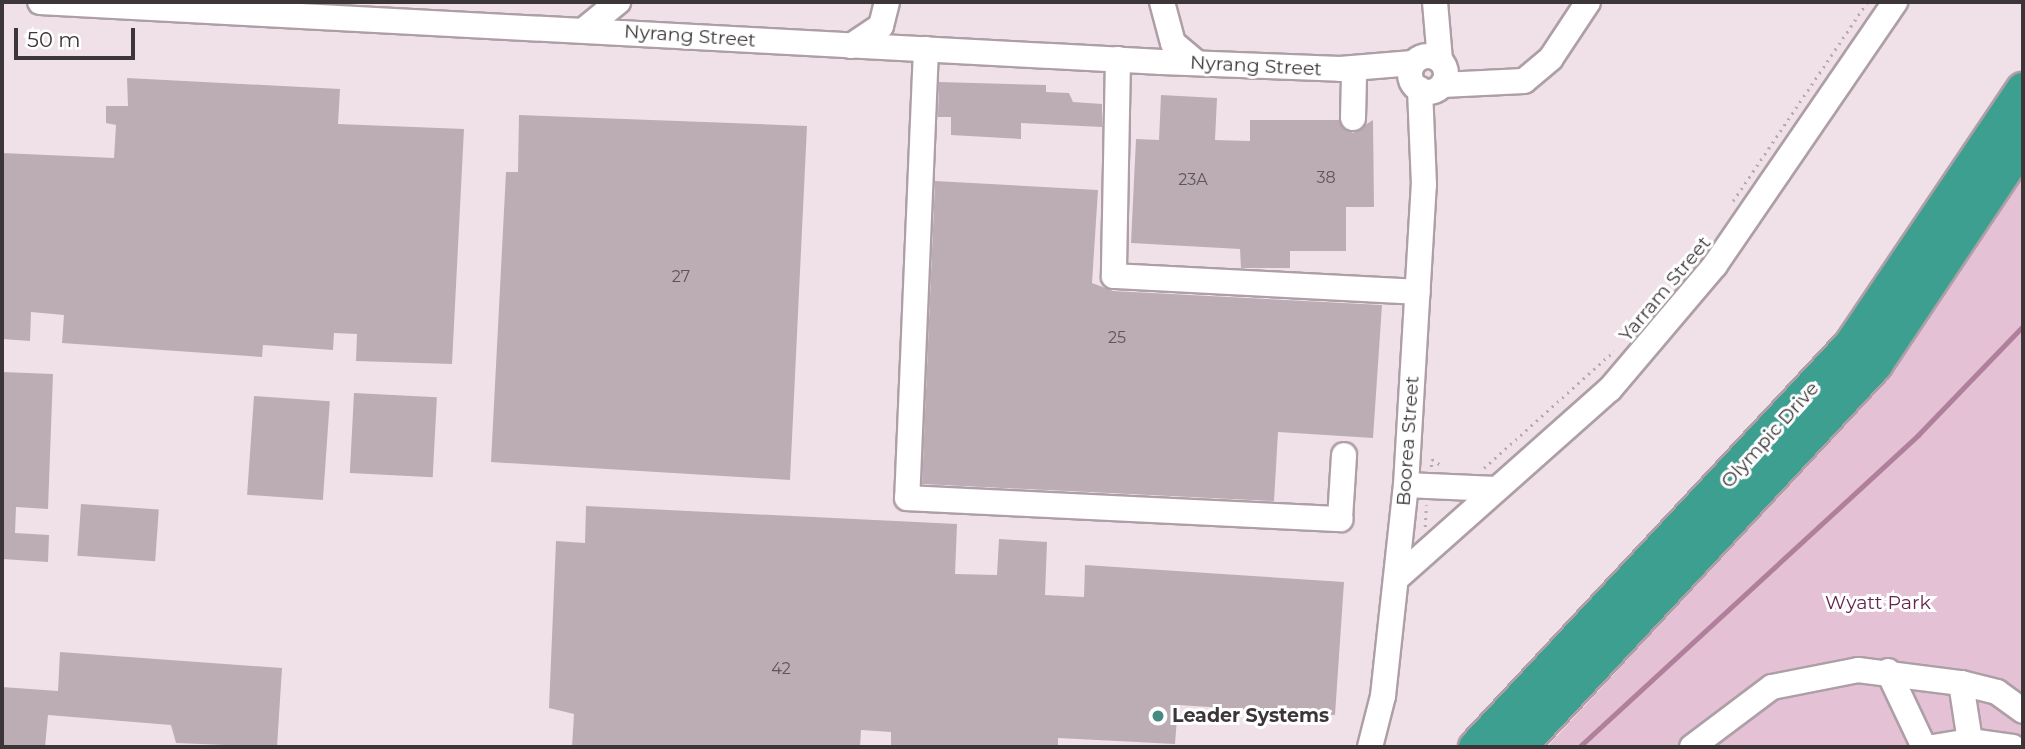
<!DOCTYPE html>
<html>
<head>
<meta charset="utf-8">
<style>
  body { margin:0 }
  #map { position:relative; width:2025px; height:749px; overflow:hidden; background:#f0e1e9; font-family:Montserrat,sans-serif }
  div>[style] { position:absolute }
  .green>* { inset:0; background:#e5c1d5 }
  .stream>* { height:5px; margin:-2.5px; padding:0 2.5px; transform-origin:2.5px; border-radius:2.5px; background:#b07f9b }
  .building>* { inset:0; background:#bcadb5; transform-origin:0 0 }
  .path>* { height:2.5px; margin-top:-1.25px; transform-origin:0; background:repeating-linear-gradient(90deg,#b6aab0 0 2px,transparent 0 7px) }
  .roads { filter:drop-shadow(2px 0 #ae9fa7) drop-shadow(-2px 0 #ae9fa7) drop-shadow(0 2px #ae9fa7) drop-shadow(0 -2px #ae9fa7) }
  .minor>* { height:24px; margin:-12px; padding:0 12px; transform-origin:12px; border-radius:12px; background:#fff }
  .minor>.ring { margin:-12px; padding:0; box-sizing:content-box; background:none; border:24px solid #fff; border-radius:50% }
  .highway>* { height:35px; margin:-17.5px; padding:0 17.5px; transform-origin:17.5px; border-radius:17.5px; background:#3d9f90 }
  .dots>* { width:19px; height:19px; translate:-50% -50%; box-sizing:border-box; border:4px solid #fff; border-radius:50% }
  span { translate:-50% -50%; white-space:nowrap; text-align:center; line-height:1.15; -webkit-text-stroke:6px #fff; paint-order:stroke }
  .number-label { font-size:16px; color:#5c5458 }
  .number-label span { -webkit-text-stroke-width:0 }
  .street-label { font-size:19px; color:#3c3639 }
  .park-label { font-size:19px; color:#63264d }
  .poi-label { font-size:19px; color:#3c3639; font-weight:700 }
  .left { translate:0 -50%; text-align:left }
  .frame { position:absolute; inset:0; border:4px solid #3c3639; pointer-events:none }
  .scale { position:absolute; left:14px; top:28px; width:121px; height:32px; box-sizing:border-box; border:4px solid #3c3639; border-top:0; padding-left:9px; font-size:21px; line-height:24px; white-space:nowrap; color:#3c3639; -webkit-text-stroke:5px #fff; paint-order:stroke }
</style>
</head>
<body>
<div id="map">
  <div class="green">
    <i style="clip-path:polygon(2023px 175px,2023px 747px,1547px 747px,1893px 370px)"></i>
  </div>
  <div class="stream">
    <i style="left:1579px;top:747px;width:461px;rotate:-42.6deg"></i>
    <i style="left:1918px;top:435px;width:151px;rotate:-46.1deg"></i>
  </div>
  <div class="building">
    <i style="clip-path:polygon(127px 78px,340px 89px,338px 124px,464px 129px,452px 364px,356px 361px,357px 334px,334px 333px,333px 350px,263px 345px,262px 357px,62px 343px,64px 315px,31px 312px,30px 341px,2px 339px,2px 153px,114px 158px,116px 125px,106px 123px,106px 106px,128px 106px)"></i>
    <i style="clip-path:polygon(939px 82px,1046px 85px,1046px 92px,1069px 93px,1073px 102px,1102px 104px,1102px 127px,1021px 123px,1021px 139px,951px 135px,951px 117px,938px 117px)"></i>
    <i style="clip-path:polygon(1161px 95px,1217px 98px,1215px 140px,1250px 141px,1250px 120px,1339px 120px,1353px 133px,1373px 120px,1374px 207px,1346px 207px,1346px 251px,1290px 251px,1290px 268px,1241px 268px,1240px 249px,1131px 243px,1136px 139px,1159px 140px)"></i>
    <i style="clip-path:polygon(519px 115px,807px 126px,790px 480px,491px 462px,506px 172px,518px 172px)"></i>
    <i style="clip-path:polygon(935px 181px,1098px 190px,1092px 283px,1113px 291px,1382px 305px,1373px 438px,1278px 432px,1274px 501px,922px 484px)"></i>
    <i style="clip-path:polygon(2px 372px,53px 374px,48px 509px,16px 507px,15px 533px,49px 535px,48px 562px,2px 559px)"></i>
    <i style="left:354px;top:393px;width:83px;height:80px;rotate:3deg"></i>
    <i style="left:254px;top:396px;width:76px;height:99px;rotate:4deg"></i>
    <i style="left:81px;top:504px;width:78px;height:52px;rotate:4deg"></i>
    <i style="clip-path:polygon(586px 506px,957px 524px,955px 574px,997px 575px,999px 539px,1047px 542px,1045px 595px,1084px 597px,1085px 565px,1344px 582px,1335px 715px,1178px 705px,1175px 744px,1058px 738px,1058px 746px,891px 747px,891px 732px,861px 730px,860px 747px,572px 747px,574px 714px,549px 708px,556px 541px,585px 543px)"></i>
    <i style="clip-path:polygon(60px 652px,282px 668px,277px 747px,176px 743px,171px 725px,48px 715px,45px 747px,2px 747px,2px 687px,58px 691px)"></i>
  </div>
  <div class="path">
    <i style="left:1733px;top:201px;width:240px;rotate:-56deg"></i>
    <i style="left:1431px;top:467px;width:8px;rotate:-83deg"></i>
    <i style="left:1432px;top:459px;width:12px;rotate:35deg"></i>
    <i style="left:1484px;top:468px;width:175px;rotate:-42deg"></i>
    <i style="left:1425px;top:527px;width:22px;rotate:-87deg"></i>
  </div>
  <div class="roads">
    <div class="minor">
      <i style="left:40px;top:2px;width:1123px;rotate:3.06deg"></i>
      <i style="left:1161px;top:62px;width:179px;rotate:2.2deg"></i>
      <i style="left:1340px;top:69px;width:73px;rotate:-4.7deg"></i>
      <i style="left:1162px;top:2px;width:42px;rotate:75deg"></i>
      <i style="left:1173px;top:43px;width:30px;rotate:40deg"></i>
      <i style="left:1435px;top:2px;width:58px;rotate:85.1deg"></i>
      <i style="left:585px;top:29px;width:43px;rotate:-39.3deg"></i>
      <i style="left:851px;top:46px;width:36px;rotate:-34deg"></i>
      <i style="left:881px;top:26px;width:25px;rotate:-76deg"></i>
      <i style="left:926px;top:49px;width:449px;rotate:92.4deg"></i>
      <i style="left:907px;top:498px;width:434px;rotate:2.8deg"></i>
      <i style="left:1340px;top:519px;width:64px;rotate:-86.4deg"></i>
      <i class="ring" style="left:1410px;top:56px;width:12px;height:12px"></i>
      <i style="left:1118px;top:59px;width:217px;rotate:91.1deg"></i>
      <i style="left:1114px;top:276px;width:304px;rotate:3deg"></i>
      <i style="left:1442px;top:85px;width:82px;rotate:-2.8deg"></i>
      <i style="left:1524px;top:81px;width:35px;rotate:-40deg"></i>
      <i style="left:1551px;top:58px;width:67px;rotate:-56.5deg"></i>
      <i style="left:1353px;top:118px;width:41px;rotate:-88.6deg"></i>
      <i style="left:1406px;top:485px;width:90px;rotate:2.5deg"></i>
      <i style="left:1397px;top:578px;width:285px;rotate:-41.6deg"></i>
      <i style="left:1610px;top:389px;width:162px;rotate:-49.7deg"></i>
      <i style="left:1715px;top:265px;width:319px;rotate:-55.6deg"></i>
      <i style="left:1888px;top:671px;width:84px;rotate:64.7deg"></i>
      <i style="left:1961px;top:683px;width:59px;rotate:81.2deg"></i>
      <i style="left:1370px;top:747px;width:53px;rotate:-75.7deg"></i>
      <i style="left:1383px;top:696px;width:212px;rotate:-83.8deg"></i>
      <i style="left:1406px;top:485px;width:301px;rotate:-86.6deg"></i>
      <i style="left:1424px;top:185px;width:96px;rotate:-92.4deg"></i>
      <i style="left:1692px;top:747px;width:100px;rotate:-36.9deg"></i>
      <i style="left:1772px;top:687px;width:88px;rotate:-11.2deg"></i>
      <i style="left:1858px;top:670px;width:104px;rotate:7.2deg"></i>
      <i style="left:1961px;top:683px;width:37px;rotate:14deg"></i>
      <i style="left:1997px;top:692px;width:32px;rotate:36deg"></i>
      <i style="left:1933px;top:747px;width:37px;rotate:-9deg"></i>
      <i style="left:1970px;top:741px;width:43px;rotate:7.9deg"></i>
    </div>
    <div class="highway">
      <i style="left:1476px;top:747px;width:550px;rotate:-46.99deg"></i>
      <i style="left:1851px;top:345px;width:308px;rotate:-56deg"></i>
      <i style="left:1517px;top:747px;width:524px;rotate:-47.01deg"></i>
      <i style="left:1874px;top:364px;width:268px;rotate:-56.3deg"></i>
    </div>
  </div>
  <div class="dots">
    <i style="left:1158px;top:716px;background:#478b80"></i>
  </div>
  <div class="number-label">
    <span style="left:1326px;top:178px">38</span>
    <span style="left:1193px;top:180px">23A</span>
    <span style="left:681px;top:277px">27</span>
    <span style="left:1117px;top:338px">25</span>
    <span style="left:781px;top:669px">42</span>
  </div>
  <div class="street-label">
    <span style="left:690px;top:36px;rotate:4deg">Nyrang Street</span>
    <span style="left:1256px;top:66px;rotate:3deg">Nyrang Street</span>
    <span style="left:1665px;top:289px;rotate:-50deg">Yarram Street</span>
    <span style="left:1770px;top:435px;rotate:-48deg">Olympic Drive</span>
    <span style="left:1408px;top:441px;rotate:-86deg">Boorea Street</span>
  </div>
  <div class="park-label">
    <span style="left:1878px;top:603px">Wyatt Park</span>
  </div>
  <div class="poi-label">
    <span class="left" style="left:1172px;top:716px">Leader Systems</span>
  </div>
  <div class="frame"></div>
  <div class="scale">50 m</div>
</div>
</body>
</html>
